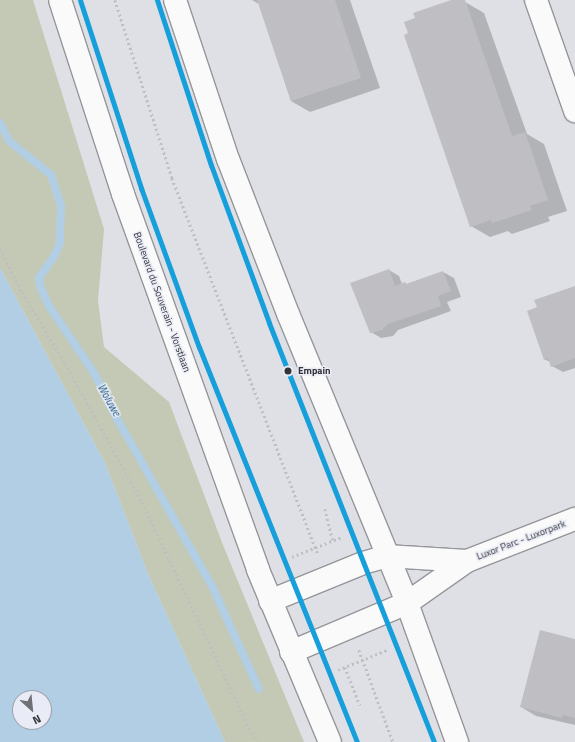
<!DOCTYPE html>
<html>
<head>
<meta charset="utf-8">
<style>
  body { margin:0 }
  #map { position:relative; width:575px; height:742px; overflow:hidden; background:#dfe0e5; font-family:"Titillium Web",sans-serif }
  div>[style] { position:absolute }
  .forest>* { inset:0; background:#c3c9b4 }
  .water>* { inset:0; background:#b2cee4 }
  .shadow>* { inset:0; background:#0003 }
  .stream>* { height:8px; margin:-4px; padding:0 4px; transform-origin:4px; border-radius:4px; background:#b2cee4 }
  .building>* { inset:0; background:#bfbfc3 }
  .path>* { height:2.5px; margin-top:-1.25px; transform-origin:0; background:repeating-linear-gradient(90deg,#bfbfc0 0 2px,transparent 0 5px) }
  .roads { filter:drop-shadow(1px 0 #95969a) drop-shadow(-1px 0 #95969a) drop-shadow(0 1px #95969a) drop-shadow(0 -1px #95969a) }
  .minor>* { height:22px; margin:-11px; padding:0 11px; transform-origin:11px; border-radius:11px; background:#fafafb }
  .major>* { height:22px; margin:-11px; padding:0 11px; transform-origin:11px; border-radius:11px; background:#fafafb }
  .tram-1>* { height:5px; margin:-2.5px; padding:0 2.5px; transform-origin:2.5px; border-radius:2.5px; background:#169fdb }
  .dots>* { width:11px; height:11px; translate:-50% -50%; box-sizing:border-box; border:2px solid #e9ebf6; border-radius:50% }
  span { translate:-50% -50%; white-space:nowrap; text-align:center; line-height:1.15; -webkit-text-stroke:3px #e9ebf6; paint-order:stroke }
  .street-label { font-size:10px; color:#333438 }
  .stop-label { font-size:10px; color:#333438; font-weight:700 }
  .left { translate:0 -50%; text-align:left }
  .water-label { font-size:11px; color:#105279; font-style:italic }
  .north { position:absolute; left:12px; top:690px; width:40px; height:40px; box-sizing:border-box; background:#e9ebf6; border:1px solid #a0a2aa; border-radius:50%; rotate:153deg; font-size:11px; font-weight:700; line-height:16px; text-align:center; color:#333438 }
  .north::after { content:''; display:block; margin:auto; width:14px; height:18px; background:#6f7075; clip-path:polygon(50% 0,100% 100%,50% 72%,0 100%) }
</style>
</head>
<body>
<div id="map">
  <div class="forest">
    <i style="clip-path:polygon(0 0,33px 0,104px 229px,98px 301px,104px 347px,169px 402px,223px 545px,304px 742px,225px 742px,148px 574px,105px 463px,0 268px)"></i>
  </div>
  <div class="water">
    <i style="clip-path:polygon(evenodd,0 268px,105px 463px,148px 574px,225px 742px,0 742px,0 268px,20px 698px,44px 698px,44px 722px,20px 722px,20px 698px)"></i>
  </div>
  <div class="shadow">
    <i style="clip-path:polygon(252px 0,350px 0,380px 88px,310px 112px,291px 101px,259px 4px)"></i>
    <i style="clip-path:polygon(465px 2px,484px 13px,527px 134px,544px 144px,567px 211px,548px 217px,550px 221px,512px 234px,508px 231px,490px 237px,471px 226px)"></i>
    <i style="clip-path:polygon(389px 270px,399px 276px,402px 284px,405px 283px,409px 285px,443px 272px,454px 278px,461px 297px,447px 302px,451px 311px,398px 330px,393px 336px,381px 338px,371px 332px)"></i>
    <i style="clip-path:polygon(575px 287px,575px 368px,563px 372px,552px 366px,550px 362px,544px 359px,538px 308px)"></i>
    <i style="clip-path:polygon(575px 640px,575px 725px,536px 716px,521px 707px)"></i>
  </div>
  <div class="stream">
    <i style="left:0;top:123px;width:20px;rotate:63deg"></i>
    <i style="left:9px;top:141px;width:54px;rotate:39deg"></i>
    <i style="left:51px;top:175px;width:32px;rotate:72deg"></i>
    <i style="left:61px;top:205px;width:38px;rotate:92deg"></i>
    <i style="left:60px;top:243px;width:13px;rotate:113deg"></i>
    <i style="left:55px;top:255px;width:28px;rotate:125deg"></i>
    <i style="left:39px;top:278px;width:8px;rotate:83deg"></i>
    <i style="left:40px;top:286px;width:22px;rotate:66deg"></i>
    <i style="left:49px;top:306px;width:81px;rotate:56.1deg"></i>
    <i style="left:94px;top:373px;width:49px;rotate:63.4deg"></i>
    <i style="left:116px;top:417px;width:194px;rotate:60.4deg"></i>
    <i style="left:212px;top:586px;width:113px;rotate:65.5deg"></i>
  </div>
  <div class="building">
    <i style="clip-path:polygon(257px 0,335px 0,361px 78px,291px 101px)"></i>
    <i style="clip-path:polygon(451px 0,465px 0,512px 136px,525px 132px,548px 200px,530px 206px,532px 210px,492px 223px,491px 220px,470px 227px,404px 35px,408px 33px,404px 22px,415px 18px,413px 13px)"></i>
    <i style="clip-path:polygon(389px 269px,395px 286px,405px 282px,406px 284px,443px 271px,451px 291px,438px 296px,441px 306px,388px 324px,382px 330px,370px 333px,350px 283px)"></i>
    <i style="clip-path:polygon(575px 286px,575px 358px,551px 367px,548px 358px,544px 360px,527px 311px,537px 307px,534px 300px)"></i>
    <i style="clip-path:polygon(540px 630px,575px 639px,575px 718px,563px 715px,562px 718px,520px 707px)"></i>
  </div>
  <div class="path">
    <i style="left:115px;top:0;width:187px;rotate:72.2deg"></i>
    <i style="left:172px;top:178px;width:403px;rotate:68.8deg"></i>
    <i style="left:0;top:249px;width:48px;rotate:62.9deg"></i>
    <i style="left:22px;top:292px;width:83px;rotate:58.8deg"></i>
    <i style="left:65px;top:363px;width:159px;rotate:61deg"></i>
    <i style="left:142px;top:502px;width:266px;rotate:64.6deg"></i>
    <i style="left:325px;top:509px;width:33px;rotate:76deg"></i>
    <i style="left:292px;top:557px;width:54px;rotate:-21.8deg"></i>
    <i style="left:359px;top:650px;width:98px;rotate:69.7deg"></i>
    <i style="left:345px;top:667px;width:41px;rotate:68.5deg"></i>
    <i style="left:338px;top:670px;width:53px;rotate:-22.2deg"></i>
  </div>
  <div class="roads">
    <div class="minor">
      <i style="left:536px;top:0;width:118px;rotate:70.6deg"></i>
      <i style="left:467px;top:561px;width:116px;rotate:-21.3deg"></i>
      <i style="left:270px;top:601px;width:100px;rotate:-22.2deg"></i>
      <i style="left:363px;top:563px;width:25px;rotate:-16deg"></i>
      <i style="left:387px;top:556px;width:80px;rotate:3.6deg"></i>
      <i style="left:467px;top:561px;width:73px;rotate:145deg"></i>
      <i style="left:407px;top:603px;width:126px;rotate:157.1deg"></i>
    </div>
    <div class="major">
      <i style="left:60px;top:0;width:204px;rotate:72deg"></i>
      <i style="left:123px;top:194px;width:400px;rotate:70.2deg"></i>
      <i style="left:258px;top:570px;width:186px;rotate:67.3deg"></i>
      <i style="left:175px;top:0;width:168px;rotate:71.6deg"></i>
      <i style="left:228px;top:159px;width:168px;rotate:68.8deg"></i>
      <i style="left:289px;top:316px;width:310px;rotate:67.6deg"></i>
      <i style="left:407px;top:603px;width:148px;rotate:70.2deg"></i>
    </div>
  </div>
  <div class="tram-1">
    <i style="left:80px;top:0;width:198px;rotate:72deg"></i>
    <i style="left:141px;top:188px;width:169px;rotate:70deg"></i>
    <i style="left:199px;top:347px;width:425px;rotate:68.2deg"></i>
    <i style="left:157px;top:0;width:174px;rotate:71.9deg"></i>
    <i style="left:211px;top:165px;width:168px;rotate:69.8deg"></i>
    <i style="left:269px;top:323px;width:450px;rotate:68.5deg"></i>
  </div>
  <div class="dots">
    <i style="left:288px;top:371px;background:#333438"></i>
  </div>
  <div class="street-label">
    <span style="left:162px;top:302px;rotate:70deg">Boulevard du Souverain - Vorstlaan</span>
    <span style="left:521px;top:540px;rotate:-21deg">Luxor Parc - Luxorpark</span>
  </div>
  <div class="stop-label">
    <span class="left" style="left:298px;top:371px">Empain</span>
  </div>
  <div class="water-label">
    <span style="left:109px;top:400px;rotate:61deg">Woluwe</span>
  </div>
  <div class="north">N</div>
</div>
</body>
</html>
